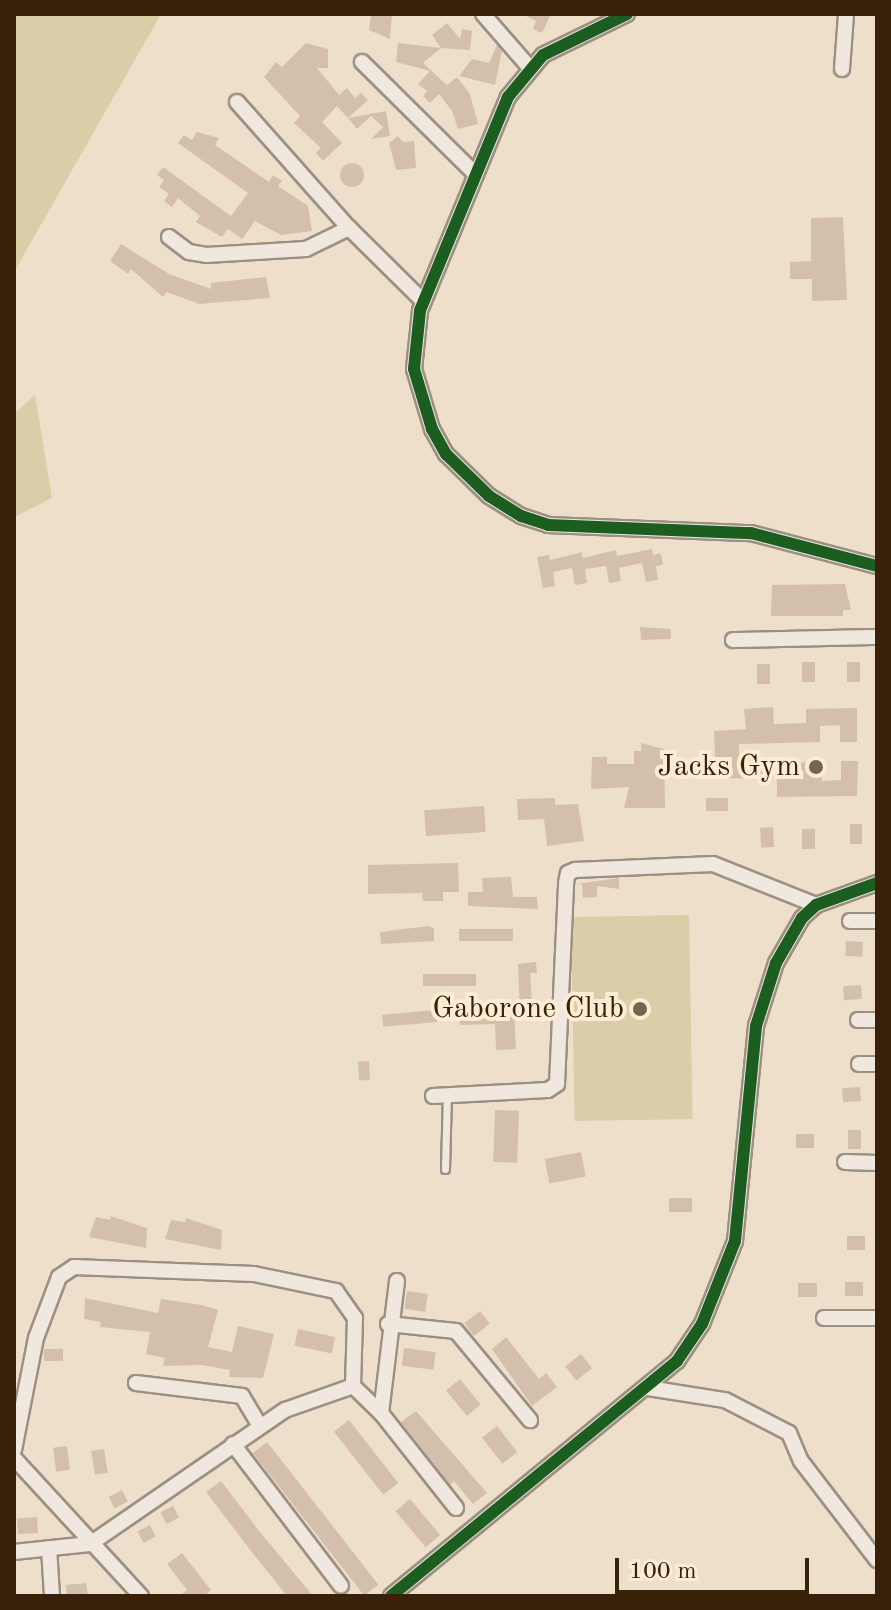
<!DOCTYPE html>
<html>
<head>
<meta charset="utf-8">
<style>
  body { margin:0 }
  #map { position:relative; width:891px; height:1610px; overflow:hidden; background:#eedfcb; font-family:"Old Standard TT",serif }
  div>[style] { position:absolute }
  .green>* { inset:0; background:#d9cea8; transform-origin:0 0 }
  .building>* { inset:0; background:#d4bfad; transform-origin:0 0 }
  .round { border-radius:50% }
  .roads { filter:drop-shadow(2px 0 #9c9082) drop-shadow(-2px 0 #9c9082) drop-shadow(0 2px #9c9082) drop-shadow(0 -2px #9c9082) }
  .lane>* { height:7px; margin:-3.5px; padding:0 3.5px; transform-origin:3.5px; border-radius:3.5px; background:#f0e8de }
  .street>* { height:14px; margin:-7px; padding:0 7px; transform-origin:7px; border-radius:7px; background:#f0e8de }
  .cycleway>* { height:12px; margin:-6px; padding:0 6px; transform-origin:6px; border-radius:6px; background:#1b5e20 }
  .dots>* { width:22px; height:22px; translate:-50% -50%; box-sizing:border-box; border:4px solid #fdecd4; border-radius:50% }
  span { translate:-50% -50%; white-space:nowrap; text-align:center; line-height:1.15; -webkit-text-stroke:8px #fdecd4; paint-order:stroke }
  .poi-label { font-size:30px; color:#382009 }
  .right { translate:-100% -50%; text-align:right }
  .frame { position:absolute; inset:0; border:16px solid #382009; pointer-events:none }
  .scale { position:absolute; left:615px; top:1558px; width:194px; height:36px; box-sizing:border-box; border:4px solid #382009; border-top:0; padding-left:10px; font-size:24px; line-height:28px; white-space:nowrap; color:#382009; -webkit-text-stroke:6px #fdecd4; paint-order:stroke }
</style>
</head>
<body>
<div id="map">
  <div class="green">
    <i style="clip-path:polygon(14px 14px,161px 14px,14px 272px)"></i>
    <i style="clip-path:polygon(35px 395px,52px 498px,14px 517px,14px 414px)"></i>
    <i style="left:689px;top:915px;width:204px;height:118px;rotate:89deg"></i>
  </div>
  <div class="building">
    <i style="clip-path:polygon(371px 14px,392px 14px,390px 39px,369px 30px)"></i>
    <i style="clip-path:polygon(522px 14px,551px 14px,542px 33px,533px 29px,536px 21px)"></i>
    <i style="clip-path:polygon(447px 23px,460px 39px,462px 29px,472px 31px,470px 50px,441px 48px,432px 35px)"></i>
    <i style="clip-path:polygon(306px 43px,328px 49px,328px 68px,317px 68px,339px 95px,347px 88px,355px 98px,361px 93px,368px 100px,348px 118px,337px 106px,322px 122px,342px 143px,323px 161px,316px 153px,321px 148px,294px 123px,300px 116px,264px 77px,276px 62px,282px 67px)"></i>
    <i style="clip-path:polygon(398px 43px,441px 48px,423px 63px,447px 85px,457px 77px,470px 94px,478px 124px,458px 129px,452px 111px,439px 94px,430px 103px,423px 96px,427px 91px,418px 84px,430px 71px,396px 62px)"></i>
    <i style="clip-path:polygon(497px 45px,502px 51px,495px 85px,459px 76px,472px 59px,489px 63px)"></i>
    <i style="clip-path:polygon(386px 111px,390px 136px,371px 139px,383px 127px,371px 116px,357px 129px,348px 118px)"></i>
    <i style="clip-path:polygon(197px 132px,219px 138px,215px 145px,269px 182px,273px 175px,282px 181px,278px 186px,308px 206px,312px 231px,281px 235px,255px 221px,242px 239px,228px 229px,222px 237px,196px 222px,200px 216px,178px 198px,172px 207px,164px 201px,169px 194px,159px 187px,164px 180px,157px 175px,163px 167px,231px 216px,248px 193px,178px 143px,184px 135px,192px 140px)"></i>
    <i style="clip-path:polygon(398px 136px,403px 142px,414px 141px,416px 168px,396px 170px,389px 143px)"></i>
    <i class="round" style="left:340px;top:163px;width:24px;height:24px"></i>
    <i style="clip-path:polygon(843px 217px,847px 300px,812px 301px,812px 279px,790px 279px,790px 262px,811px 261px,811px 218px)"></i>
    <i style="clip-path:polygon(121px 244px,169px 274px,211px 289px,211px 283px,266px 277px,270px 298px,199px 304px,167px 292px,163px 297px,131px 269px,128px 274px,110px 261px)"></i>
    <i style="clip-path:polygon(652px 549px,653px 555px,661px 553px,663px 565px,656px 566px,658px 580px,646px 582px,642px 563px,619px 568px,621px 581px,609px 583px,606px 566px,585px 569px,587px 583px,575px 585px,572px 568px,553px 572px,555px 586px,543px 588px,537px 557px,549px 555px,550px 560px,582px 552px,583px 558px,616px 550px,617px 556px)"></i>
    <i style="clip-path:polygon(845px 584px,851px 610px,843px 610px,843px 616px,771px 616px,772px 585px)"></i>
    <i style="clip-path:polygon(640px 627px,671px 629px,671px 639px,641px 640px)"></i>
    <i style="left:802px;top:662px;width:13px;height:20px"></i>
    <i style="left:860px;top:662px;width:20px;height:13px;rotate:90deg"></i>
    <i style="left:757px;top:664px;width:13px;height:20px"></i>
    <i style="clip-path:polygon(773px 707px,774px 724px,806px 723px,806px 709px,857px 708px,857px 742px,840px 742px,840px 725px,820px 726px,820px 742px,739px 744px,739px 764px,821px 762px,822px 781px,841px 780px,841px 761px,858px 761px,857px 796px,777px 797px,777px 779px,716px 778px,714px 731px,746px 729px,744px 709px)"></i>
    <i style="clip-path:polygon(641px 743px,664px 749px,665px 808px,624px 808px,629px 787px,591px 789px,592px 757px,607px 757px,607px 764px,634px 764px,634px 751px,641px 751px)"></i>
    <i style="clip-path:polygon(555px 798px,555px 805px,578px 804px,584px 841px,547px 846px,544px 819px,518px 820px,517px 799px)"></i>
    <i style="left:706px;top:798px;width:22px;height:13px"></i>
    <i style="left:484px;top:806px;width:26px;height:60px;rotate:86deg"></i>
    <i style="left:850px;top:824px;width:12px;height:20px"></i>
    <i style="left:773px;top:827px;width:20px;height:13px;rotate:87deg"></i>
    <i style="left:802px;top:829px;width:13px;height:20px"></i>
    <i style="clip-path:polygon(458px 863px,459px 892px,443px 892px,443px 901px,423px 901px,422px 893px,368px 894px,368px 865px)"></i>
    <i style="clip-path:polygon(511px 877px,513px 897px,537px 897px,538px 909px,468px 906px,468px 892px,483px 892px,482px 878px)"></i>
    <i style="clip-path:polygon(619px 878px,619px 889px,597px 886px,597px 897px,583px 898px,582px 884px,576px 884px)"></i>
    <i style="clip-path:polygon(428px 926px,434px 928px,434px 941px,381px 944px,380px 932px)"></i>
    <i style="left:513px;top:929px;width:12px;height:54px;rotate:90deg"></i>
    <i style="left:846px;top:941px;width:17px;height:15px;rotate:3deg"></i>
    <i style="clip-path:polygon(536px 962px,537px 973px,530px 973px,533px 1017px,520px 1018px,518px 964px)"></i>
    <i style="left:476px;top:974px;width:12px;height:53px;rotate:90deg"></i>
    <i style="left:861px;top:985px;width:14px;height:18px;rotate:86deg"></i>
    <i style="left:436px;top:1010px;width:12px;height:54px;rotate:85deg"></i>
    <i style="clip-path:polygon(514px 1010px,516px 1049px,496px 1050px,495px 1024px,460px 1025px,459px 1012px)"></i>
    <i style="left:369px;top:1061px;width:19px;height:11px;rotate:87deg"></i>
    <i style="left:860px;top:1087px;width:14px;height:18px;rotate:86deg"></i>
    <i style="left:495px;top:1110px;width:24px;height:52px;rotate:2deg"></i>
    <i style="left:848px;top:1130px;width:13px;height:19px"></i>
    <i style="left:796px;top:1134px;width:18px;height:14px"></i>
    <i style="left:581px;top:1152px;width:25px;height:37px;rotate:79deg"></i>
    <i style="left:692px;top:1198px;width:14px;height:23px;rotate:90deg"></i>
    <i style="clip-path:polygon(111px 1216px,147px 1228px,146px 1248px,89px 1237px,96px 1217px,110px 1220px)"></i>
    <i style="clip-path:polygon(186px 1218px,222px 1230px,221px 1250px,165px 1239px,171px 1220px,185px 1222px)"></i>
    <i style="left:865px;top:1236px;width:14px;height:18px;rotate:90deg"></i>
    <i style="left:845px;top:1282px;width:18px;height:14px"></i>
    <i style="left:817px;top:1283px;width:14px;height:19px;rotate:90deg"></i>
    <i style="left:407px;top:1291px;width:21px;height:18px;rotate:8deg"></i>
    <i style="clip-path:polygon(85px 1298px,158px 1313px,161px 1299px,202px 1305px,218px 1310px,208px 1347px,232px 1352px,238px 1326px,274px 1334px,263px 1378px,229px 1377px,230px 1370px,201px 1365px,163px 1366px,165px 1358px,146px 1354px,150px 1332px,100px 1327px,101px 1322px,84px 1319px)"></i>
    <i style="left:480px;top:1311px;width:16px;height:20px;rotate:52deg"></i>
    <i style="left:298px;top:1329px;width:38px;height:17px;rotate:12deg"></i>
    <i style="clip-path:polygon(506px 1337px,539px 1379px,546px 1373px,557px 1387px,532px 1406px,492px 1349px)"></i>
    <i style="left:404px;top:1348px;width:32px;height:18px;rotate:7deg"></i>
    <i style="left:44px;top:1349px;width:19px;height:12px"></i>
    <i style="left:581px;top:1354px;width:18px;height:20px;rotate:52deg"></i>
    <i style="left:460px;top:1379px;width:33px;height:18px;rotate:51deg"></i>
    <i style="clip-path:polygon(416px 1411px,487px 1493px,473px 1504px,454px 1481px,450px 1485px,401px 1422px)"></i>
    <i style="left:349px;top:1420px;width:80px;height:19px;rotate:52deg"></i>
    <i style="left:497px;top:1426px;width:33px;height:19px;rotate:52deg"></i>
    <i style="left:267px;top:1442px;width:181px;height:18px;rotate:52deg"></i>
    <i style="left:67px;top:1446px;width:24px;height:14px;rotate:83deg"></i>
    <i style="left:104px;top:1449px;width:24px;height:13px;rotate:81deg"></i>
    <i style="clip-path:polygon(221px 1481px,260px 1532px,313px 1596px,287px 1596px,251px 1551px,206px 1492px)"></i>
    <i style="left:122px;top:1490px;width:13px;height:15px;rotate:63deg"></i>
    <i style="left:410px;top:1499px;width:47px;height:19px;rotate:50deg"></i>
    <i style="left:173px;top:1506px;width:13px;height:14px;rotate:63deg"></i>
    <i style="left:37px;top:1517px;width:16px;height:20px;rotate:86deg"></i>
    <i style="left:150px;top:1525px;width:13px;height:14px;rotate:63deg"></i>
    <i style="clip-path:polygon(182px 1553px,211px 1590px,204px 1596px,179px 1596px,187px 1590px,167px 1564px)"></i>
    <i style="clip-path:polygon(86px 1583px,88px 1596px,67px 1596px,66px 1585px)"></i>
  </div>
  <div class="roads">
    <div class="lane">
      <i style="left:445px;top:1169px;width:74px;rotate:-88.5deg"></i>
    </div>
    <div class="street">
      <i style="left:483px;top:14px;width:72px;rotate:49deg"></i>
      <i style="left:627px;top:14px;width:93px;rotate:154deg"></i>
      <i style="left:543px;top:55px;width:55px;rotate:129.8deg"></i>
      <i style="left:508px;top:97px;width:231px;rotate:112.4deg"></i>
      <i style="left:420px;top:311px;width:58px;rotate:95.9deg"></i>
      <i style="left:414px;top:369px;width:63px;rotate:73.3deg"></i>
      <i style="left:432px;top:429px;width:29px;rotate:61deg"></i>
      <i style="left:446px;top:454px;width:60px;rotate:44.3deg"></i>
      <i style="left:489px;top:496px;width:38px;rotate:32deg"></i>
      <i style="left:521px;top:516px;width:28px;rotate:18deg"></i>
      <i style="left:548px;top:525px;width:203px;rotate:2.3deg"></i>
      <i style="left:751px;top:533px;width:130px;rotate:14.7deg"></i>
      <i style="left:362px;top:62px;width:159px;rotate:44.7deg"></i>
      <i style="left:842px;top:69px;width:55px;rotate:-85.8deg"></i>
      <i style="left:237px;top:102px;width:169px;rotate:48.4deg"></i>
      <i style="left:349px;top:228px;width:104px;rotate:44.6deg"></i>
      <i style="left:169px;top:237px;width:25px;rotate:37deg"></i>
      <i style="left:189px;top:252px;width:17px;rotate:10deg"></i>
      <i style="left:206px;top:255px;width:100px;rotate:-3.4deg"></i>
      <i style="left:306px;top:249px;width:48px;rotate:-26deg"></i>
      <i style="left:733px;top:640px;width:144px;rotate:-1.2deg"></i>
      <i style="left:850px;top:921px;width:27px"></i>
      <i style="left:858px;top:1020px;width:19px"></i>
      <i style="left:859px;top:1064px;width:18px"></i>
      <i style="left:433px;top:1096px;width:115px;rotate:-3deg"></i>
      <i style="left:548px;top:1090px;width:11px;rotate:-34deg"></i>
      <i style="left:557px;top:1084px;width:201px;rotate:-87.4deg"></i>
      <i style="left:566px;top:883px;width:10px;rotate:-79deg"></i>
      <i style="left:568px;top:873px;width:8px;rotate:-23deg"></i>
      <i style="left:575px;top:870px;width:138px;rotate:-2.5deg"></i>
      <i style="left:713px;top:864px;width:111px;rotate:21.7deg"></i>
      <i style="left:845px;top:1162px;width:32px;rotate:2deg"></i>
      <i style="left:397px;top:1281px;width:133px;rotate:96.9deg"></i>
      <i style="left:381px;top:1413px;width:121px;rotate:51.7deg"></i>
      <i style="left:824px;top:1318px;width:53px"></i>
      <i style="left:388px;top:1324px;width:68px;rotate:5.9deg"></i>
      <i style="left:456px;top:1331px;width:116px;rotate:50.3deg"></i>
      <i style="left:136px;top:1383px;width:107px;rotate:7deg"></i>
      <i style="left:242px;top:1396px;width:33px;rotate:59deg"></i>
      <i style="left:648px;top:1388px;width:78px;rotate:8.9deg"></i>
      <i style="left:725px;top:1400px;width:72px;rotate:27.3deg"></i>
      <i style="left:789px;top:1433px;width:30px;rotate:67deg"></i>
      <i style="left:801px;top:1461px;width:125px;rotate:52.5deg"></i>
      <i style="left:233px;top:1444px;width:178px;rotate:52.7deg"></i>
      <i style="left:14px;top:1450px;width:114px;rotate:-78.9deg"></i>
      <i style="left:36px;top:1338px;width:65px;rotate:-69.3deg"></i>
      <i style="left:59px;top:1277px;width:18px;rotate:-34deg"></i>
      <i style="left:74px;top:1267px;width:180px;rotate:2.2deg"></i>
      <i style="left:254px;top:1274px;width:84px;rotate:11.7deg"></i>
      <i style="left:336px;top:1291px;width:33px;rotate:55deg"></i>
      <i style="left:355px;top:1318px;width:68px;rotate:91.7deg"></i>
      <i style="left:14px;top:1458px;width:188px;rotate:47.4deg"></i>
      <i style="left:49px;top:1548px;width:48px;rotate:86.4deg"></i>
      <i style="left:14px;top:1552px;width:76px;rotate:-6deg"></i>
      <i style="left:90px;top:1544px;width:237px;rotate:-34.5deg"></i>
      <i style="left:285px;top:1410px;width:72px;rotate:-19.4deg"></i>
      <i style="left:353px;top:1386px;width:39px;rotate:44deg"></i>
      <i style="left:391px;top:1596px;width:370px;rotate:-39.4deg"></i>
      <i style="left:677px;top:1361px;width:45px;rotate:-56deg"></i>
      <i style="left:702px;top:1324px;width:89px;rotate:-68.3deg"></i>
      <i style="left:735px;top:1241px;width:216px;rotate:-84.4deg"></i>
      <i style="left:756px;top:1026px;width:66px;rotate:-72.4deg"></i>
      <i style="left:776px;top:963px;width:52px;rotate:-60deg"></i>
      <i style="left:802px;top:918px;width:19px;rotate:-43deg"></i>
      <i style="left:816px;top:905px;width:65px;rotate:-19.8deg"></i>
    </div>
  </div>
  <div class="cycleway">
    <i style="left:627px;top:14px;width:93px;rotate:154deg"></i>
    <i style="left:543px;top:55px;width:55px;rotate:129.8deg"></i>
    <i style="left:508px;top:97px;width:231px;rotate:112.4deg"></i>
    <i style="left:420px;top:311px;width:58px;rotate:95.9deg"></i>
    <i style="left:414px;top:369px;width:63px;rotate:73.3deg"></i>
    <i style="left:432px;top:429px;width:29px;rotate:61deg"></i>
    <i style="left:446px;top:454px;width:60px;rotate:44.3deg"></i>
    <i style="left:489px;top:496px;width:38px;rotate:32deg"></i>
    <i style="left:521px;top:516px;width:28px;rotate:18deg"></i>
    <i style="left:548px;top:525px;width:203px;rotate:2.3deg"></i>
    <i style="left:751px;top:533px;width:130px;rotate:14.7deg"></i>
    <i style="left:391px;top:1596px;width:370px;rotate:-39.4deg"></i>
    <i style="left:677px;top:1361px;width:45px;rotate:-56deg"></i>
    <i style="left:702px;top:1324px;width:89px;rotate:-68.3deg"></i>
    <i style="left:735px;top:1241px;width:216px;rotate:-84.4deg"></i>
    <i style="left:756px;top:1026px;width:66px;rotate:-72.4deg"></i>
    <i style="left:776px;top:963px;width:52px;rotate:-60deg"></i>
    <i style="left:802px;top:918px;width:19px;rotate:-43deg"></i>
    <i style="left:816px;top:905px;width:65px;rotate:-19.8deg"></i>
  </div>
  <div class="dots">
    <i style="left:816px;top:767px;background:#78634d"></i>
    <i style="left:640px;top:1009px;background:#78634d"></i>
  </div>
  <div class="poi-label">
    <span class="right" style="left:800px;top:767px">Jacks Gym</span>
    <span class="right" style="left:624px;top:1009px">Gaborone Club</span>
  </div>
  <div class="frame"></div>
  <div class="scale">100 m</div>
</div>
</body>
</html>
